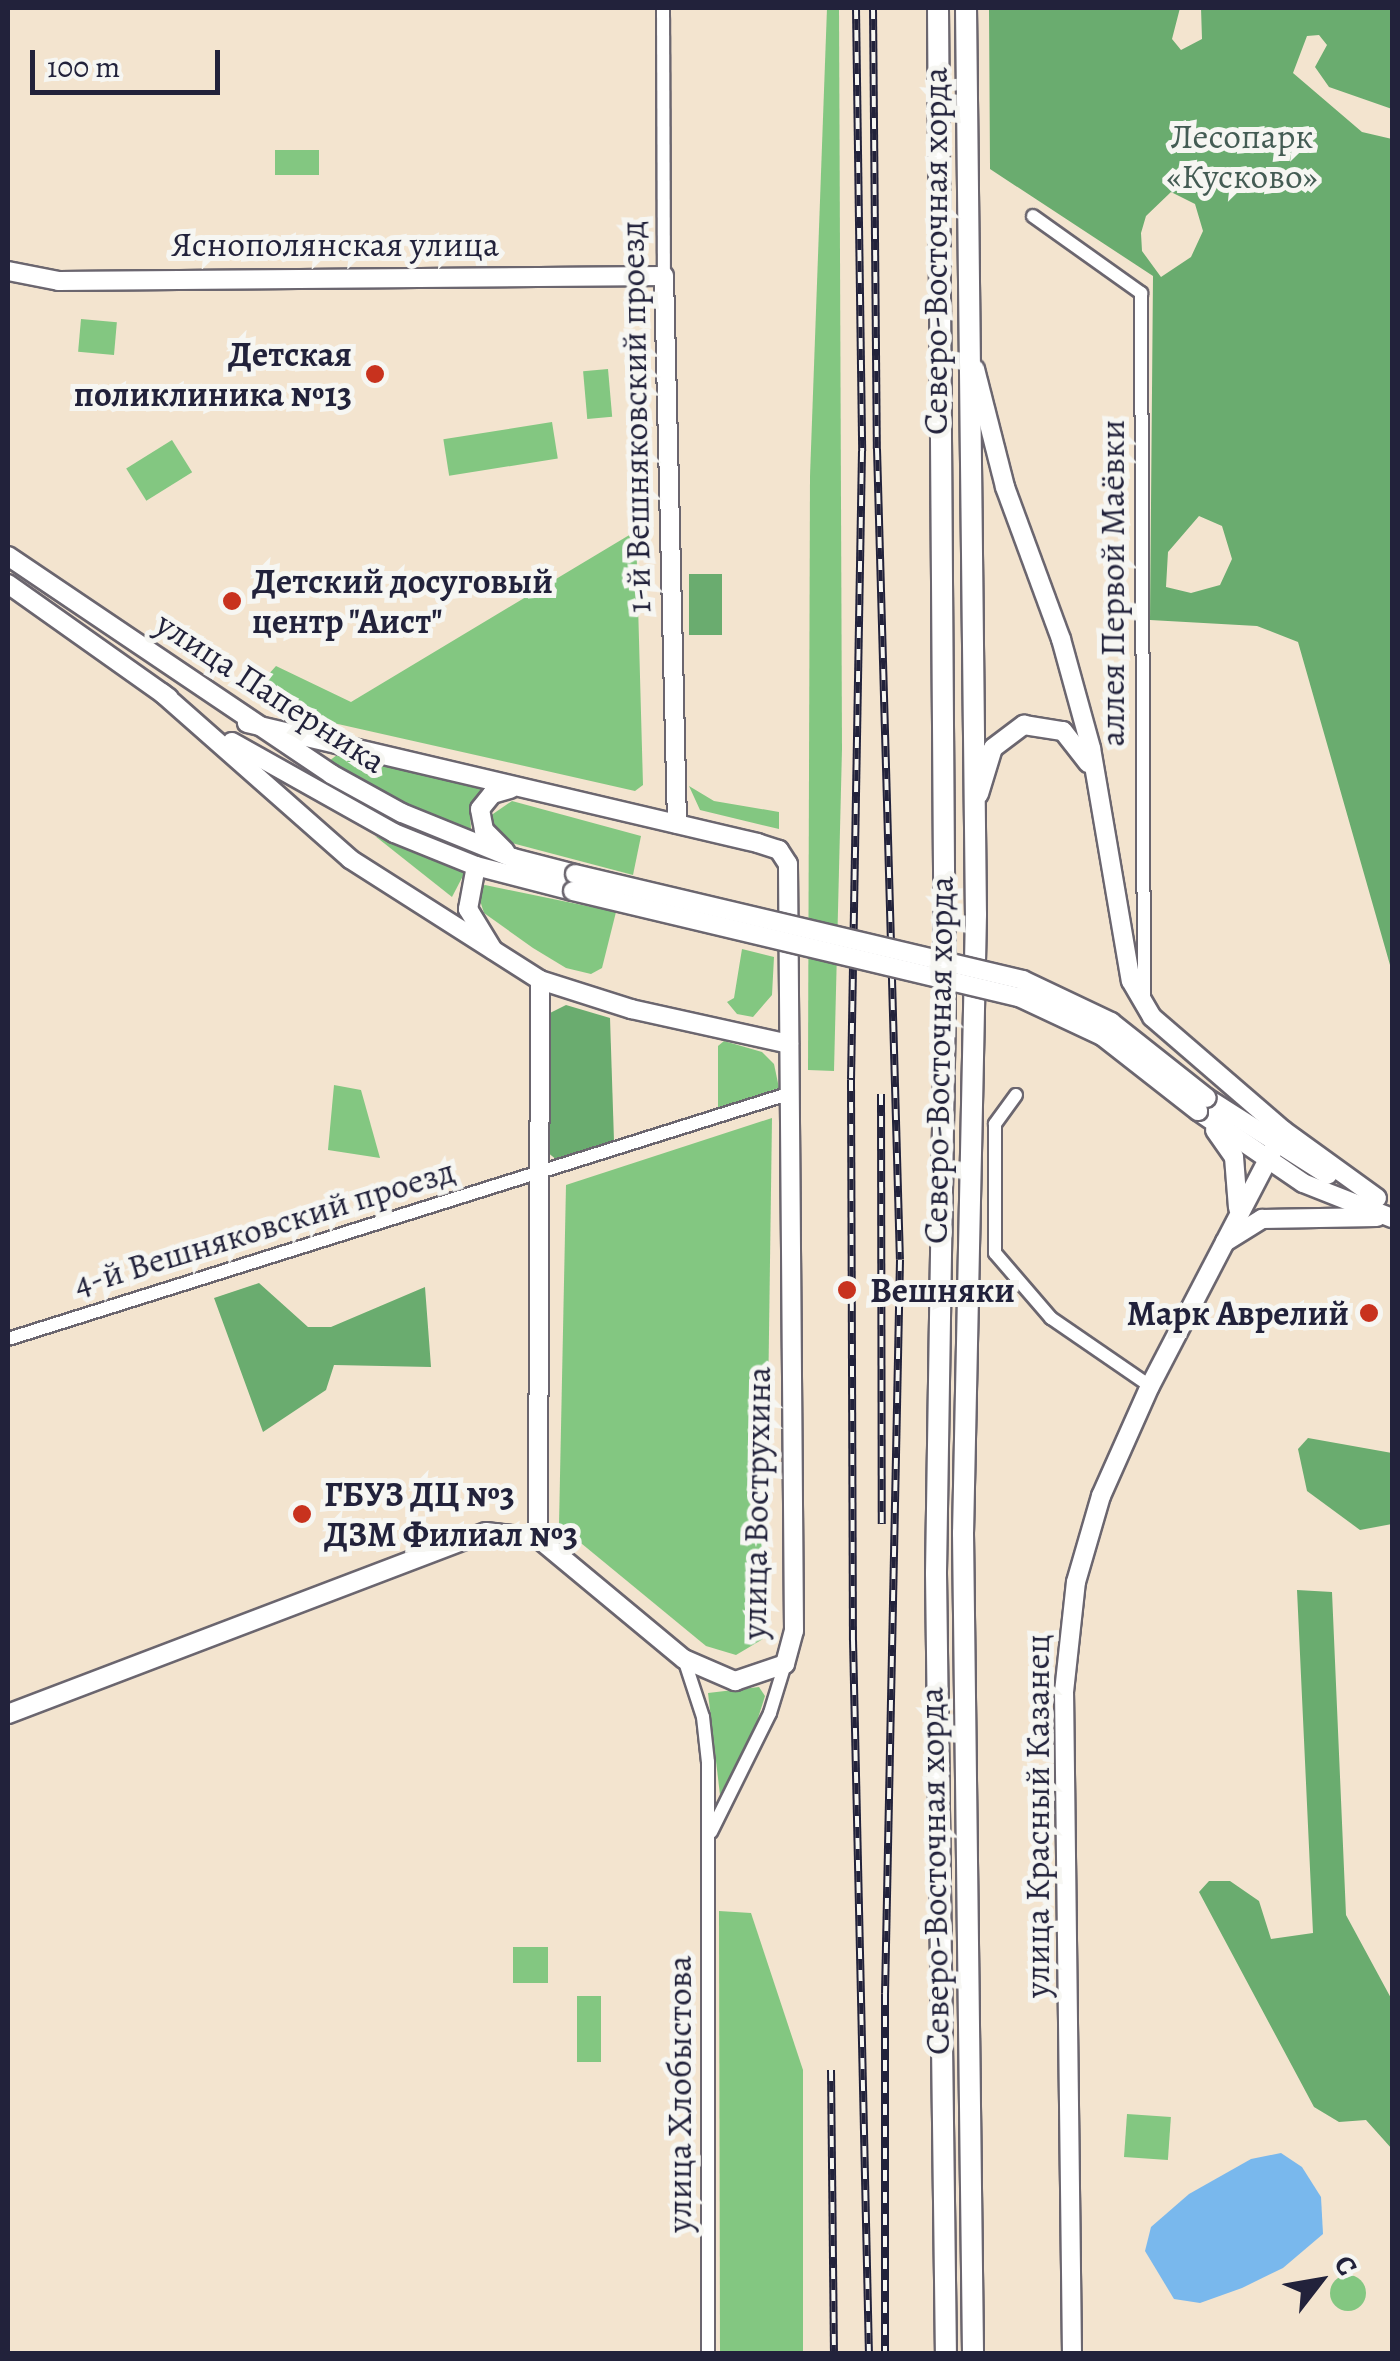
<!DOCTYPE html>
<html>
<head>
<meta charset="utf-8">
<style>
  body { margin:0 }
  #map { position:relative; width:1400px; height:2361px; overflow:hidden; background:#f3e4cf; font-family:Alegreya,serif }
  div>[style] { position:absolute }
  .green>* { inset:0; background:#83c781; transform-origin:0 0 }
  .round { border-radius:50% }
  .forest>* { inset:0; background:#6aac6f; transform-origin:0 0 }
  .water>* { inset:0; background:#79b8ed }
  .roads { filter:drop-shadow(2px 0 #6b666f) drop-shadow(-2px 0 #6b666f) drop-shadow(0 2px #6b666f) drop-shadow(0 -2px #6b666f) }
  .street>* { height:12px; margin:-6px; padding:0 6px; transform-origin:6px; border-radius:6px; background:#fff }
  .secondary>* { height:18px; margin:-9px; padding:0 9px; transform-origin:9px; border-radius:9px; background:#fff }
  .primary>* { height:20px; margin:-10px; padding:0 10px; transform-origin:10px; border-radius:10px; background:#fff }
  .rail>* { height:8px; margin-top:-4px; transform-origin:0; background:repeating-linear-gradient(90deg,#f6f6f2 0 11px,#22223b 0 22px); box-sizing:border-box; border-block:2px solid #22223b }
  .bridges { filter:drop-shadow(2px 0 #6b666f) drop-shadow(-2px 0 #6b666f) drop-shadow(0 2px #6b666f) drop-shadow(0 -2px #6b666f) }
  .secondary-bridge>* { height:18px; margin:-9px; padding:0 9px; transform-origin:9px; border-radius:9px; background:#fff }
  .dots>* { width:28px; height:28px; translate:-50% -50%; box-sizing:border-box; border:5px solid #f6f6f2; border-radius:50% }
  span { translate:-50% -50%; white-space:nowrap; text-align:center; line-height:1.15; -webkit-text-stroke:10px #f6f6f2; paint-order:stroke }
  .park-label { font-size:35px; color:#445c54 }
  .street-label { font-size:35px; color:#22223b }
  .poi-label { font-size:35px; color:#22223b; font-weight:700 }
  .right { translate:-100% -50%; text-align:right }
  .left { translate:0 -50%; text-align:left }
  .frame { position:absolute; inset:0; border:10px solid #22223b; pointer-events:none }
  .north { position:absolute; left:1270px; top:2231px; width:100px; height:100px; -webkit-text-stroke:8px #f6f6f2; paint-order:stroke; rotate:59deg; font-size:28px; font-weight:700; line-height:40px; text-align:center; color:#22223b }
  .north::after { content:''; display:block; margin:auto; width:35px; height:45px; background:#22223b; clip-path:polygon(50% 0,100% 100%,50% 72%,0 100%) }
  .scale { position:absolute; left:30px; top:50px; width:190px; height:45px; box-sizing:border-box; border:5px solid #22223b; border-top:0; padding-left:12px; font-size:30px; line-height:35px; white-space:nowrap; color:#22223b; -webkit-text-stroke:8px #f6f6f2; paint-order:stroke }
</style>
</head>
<body>
<div id="map">
  <div class="green">
    <i style="clip-path:polygon(827px 8px,839px 8px,842px 749px,834px 1071px,808px 1070px,810px 476px)"></i>
    <i style="left:319px;top:150px;width:25px;height:44px;rotate:90deg"></i>
    <i style="left:81px;top:319px;width:36px;height:33px;rotate:5deg"></i>
    <i style="left:608px;top:369px;width:48px;height:25px;rotate:85deg"></i>
    <i style="left:552px;top:422px;width:37px;height:110px;rotate:81deg"></i>
    <i style="left:172px;top:440px;width:38px;height:54px;rotate:58deg"></i>
    <i style="clip-path:polygon(636px 531px,643px 785px,635px 791px,329px 722px,252px 693px,276px 666px,351px 702px)"></i>
    <i style="clip-path:polygon(337px 755px,485px 790px,470px 811px,471px 830px,402px 805px,334px 766px,329px 761px)"></i>
    <i style="clip-path:polygon(689px 786px,714px 801px,779px 812px,779px 829px,700px 810px)"></i>
    <i style="clip-path:polygon(512px 801px,641px 836px,633px 875px,500px 840px,490px 816px)"></i>
    <i style="clip-path:polygon(375px 836px,465px 872px,452px 897px)"></i>
    <i style="clip-path:polygon(485px 885px,616px 912px,602px 968px,591px 974px,566px 968px,533px 948px,484px 913px,476px 888px)"></i>
    <i style="clip-path:polygon(742px 949px,774px 957px,772px 995px,753px 1017px,737px 1014px,727px 1002px,734px 998px)"></i>
    <i style="clip-path:polygon(724px 1041px,762px 1052px,774px 1064px,779px 1088px,718px 1108px,718px 1046px)"></i>
    <i style="clip-path:polygon(334px 1085px,361px 1090px,380px 1158px,328px 1150px)"></i>
    <i style="clip-path:polygon(772px 1118px,765px 1620px,763px 1639px,736px 1655px,706px 1646px,559px 1525px,566px 1185px)"></i>
    <i style="clip-path:polygon(759px 1687px,765px 1696px,752px 1737px,720px 1795px,708px 1693px)"></i>
    <i style="clip-path:polygon(719px 1911px,751px 1913px,803px 2070px,803px 2353px,720px 2353px)"></i>
    <i style="left:513px;top:1947px;width:35px;height:36px"></i>
    <i style="left:577px;top:1996px;width:24px;height:66px"></i>
    <i style="left:1127px;top:2114px;width:44px;height:43px;rotate:4deg"></i>
    <i class="round" style="left:1330px;top:2275px;width:36px;height:36px"></i>
  </div>
  <div class="forest">
    <i style="clip-path:polygon(evenodd,989px 8px,1180px 8px,1172px 39px,1181px 50px,1202px 39px,1201px 8px,1392px 8px,1392px 109px,1329px 87px,1315px 67px,1327px 45px,1319px 35px,1307px 36px,1293px 73px,1362px 132px,1392px 139px,1392px 972px,1298px 642px,1257px 626px,1150px 620px,1153px 276px,990px 169px,989px 8px,1171px 192px,1195px 204px,1203px 231px,1191px 257px,1161px 277px,1142px 251px,1141px 233px,1146px 216px,1171px 192px,989px 8px,1199px 516px,1222px 526px,1232px 559px,1220px 585px,1191px 593px,1166px 587px,1168px 552px,1199px 516px)"></i>
    <i style="left:689px;top:574px;width:33px;height:61px"></i>
    <i style="clip-path:polygon(566px 1005px,610px 1018px,614px 1141px,557px 1160px,542px 1148px,544px 1016px)"></i>
    <i style="clip-path:polygon(259px 1283px,308px 1327px,331px 1327px,425px 1287px,431px 1367px,334px 1365px,326px 1390px,263px 1432px,214px 1298px)"></i>
    <i style="clip-path:polygon(1308px 1438px,1392px 1453px,1392px 1524px,1360px 1530px,1307px 1491px,1298px 1449px)"></i>
    <i style="clip-path:polygon(1297px 1590px,1332px 1592px,1346px 1915px,1392px 2000px,1392px 2149px,1366px 2120px,1339px 2122px,1314px 2107px,1199px 1892px,1209px 1881px,1230px 1881px,1259px 1901px,1271px 1939px,1313px 1933px)"></i>
  </div>
  <div class="water">
    <i style="clip-path:polygon(1281px 2153px,1302px 2167px,1321px 2197px,1323px 2234px,1283px 2268px,1242px 2288px,1200px 2303px,1174px 2299px,1145px 2251px,1151px 2227px,1189px 2194px,1251px 2159px)"></i>
  </div>
  <div class="roads">
    <div class="street">
      <i style="left:663px;top:8px;width:268px;rotate:89.8deg"></i>
      <i style="left:1033px;top:216px;width:133px;rotate:35.5deg"></i>
      <i style="left:1141px;top:293px;width:709px;rotate:89.76deg"></i>
      <i style="left:1016px;top:1095px;width:36px;rotate:126deg"></i>
      <i style="left:995px;top:1124px;width:129px;rotate:90deg"></i>
      <i style="left:995px;top:1253px;width:86px;rotate:49.3deg"></i>
      <i style="left:1051px;top:1318px;width:120px;rotate:34.5deg"></i>
      <i style="left:8px;top:1339px;width:818px;rotate:-17.44deg"></i>
      <i style="left:684px;top:1659px;width:61px;rotate:71.9deg"></i>
      <i style="left:703px;top:1717px;width:45px;rotate:83.7deg"></i>
      <i style="left:708px;top:1762px;width:592px;rotate:90deg"></i>
      <i style="left:711px;top:1832px;width:133px;rotate:-63.6deg"></i>
      <i style="left:770px;top:1713px;width:51px;rotate:-73deg"></i>
    </div>
    <div class="secondary">
      <i style="left:8px;top:271px;width:52px;rotate:11.1deg"></i>
      <i style="left:59px;top:281px;width:605px;rotate:-0.47deg"></i>
      <i style="left:664px;top:276px;width:548px;rotate:88.64deg"></i>
      <i style="left:975px;top:369px;width:122px;rotate:75.7deg"></i>
      <i style="left:1005px;top:487px;width:162px;rotate:69.8deg"></i>
      <i style="left:1061px;top:639px;width:113px;rotate:74.6deg"></i>
      <i style="left:1091px;top:748px;width:236px;rotate:80.3deg"></i>
      <i style="left:1131px;top:981px;width:42px;rotate:59.7deg"></i>
      <i style="left:1152px;top:1017px;width:173px;rotate:40.8deg"></i>
      <i style="left:1283px;top:1130px;width:116px;rotate:35.9deg"></i>
      <i style="left:8px;top:556px;width:390px;rotate:34deg"></i>
      <i style="left:331px;top:774px;width:81px;rotate:28.8deg"></i>
      <i style="left:402px;top:813px;width:120px;rotate:22.1deg"></i>
      <i style="left:513px;top:858px;width:64px;rotate:14.5deg"></i>
      <i style="left:8px;top:584px;width:197px;rotate:35.3deg"></i>
      <i style="left:162px;top:693px;width:251px;rotate:41.4deg"></i>
      <i style="left:350px;top:859px;width:225px;rotate:32.5deg"></i>
      <i style="left:540px;top:980px;width:96px;rotate:17.7deg"></i>
      <i style="left:631px;top:1009px;width:162px;rotate:12.5deg"></i>
      <i style="left:232px;top:742px;width:186px;rotate:29.3deg"></i>
      <i style="left:394px;top:833px;width:88px;rotate:21.9deg"></i>
      <i style="left:476px;top:866px;width:100px;rotate:14.5deg"></i>
      <i style="left:979px;top:794px;width:48px;rotate:-73.1deg"></i>
      <i style="left:993px;top:748px;width:39px;rotate:-37deg"></i>
      <i style="left:1024px;top:725px;width:39px;rotate:9deg"></i>
      <i style="left:1063px;top:731px;width:41px;rotate:52deg"></i>
      <i style="left:505px;top:851px;width:30px;rotate:-135deg"></i>
      <i style="left:484px;top:830px;width:21px;rotate:-101deg"></i>
      <i style="left:480px;top:809px;width:19px;rotate:-51deg"></i>
      <i style="left:492px;top:794px;width:19px;rotate:-16deg"></i>
      <i style="left:476px;top:866px;width:44px;rotate:100.5deg"></i>
      <i style="left:468px;top:909px;width:48px;rotate:58.6deg"></i>
      <i style="left:1207px;top:1098px;width:143px;rotate:32.5deg"></i>
      <i style="left:1198px;top:1111px;width:127px;rotate:34.4deg"></i>
      <i style="left:1303px;top:1183px;width:96px;rotate:21.5deg"></i>
      <i style="left:1215px;top:1130px;width:33px;rotate:55deg"></i>
      <i style="left:1234px;top:1157px;width:51px;rotate:85.5deg"></i>
      <i style="left:1225px;top:1242px;width:44px;rotate:-31.9deg"></i>
      <i style="left:1262px;top:1219px;width:115px;rotate:-1deg"></i>
      <i style="left:538px;top:1538px;width:558px;rotate:-89.79deg"></i>
      <i style="left:8px;top:1714px;width:511px;rotate:-20.84deg"></i>
      <i style="left:486px;top:1532px;width:52px;rotate:6.6deg"></i>
      <i style="left:538px;top:1538px;width:190px;rotate:39.7deg"></i>
      <i style="left:684px;top:1659px;width:56px;rotate:23.3deg"></i>
      <i style="left:735px;top:1681px;width:53px;rotate:-18.8deg"></i>
      <i style="left:785px;top:1664px;width:34px;rotate:-75deg"></i>
      <i style="left:794px;top:1631px;width:767px;rotate:-90.45deg"></i>
      <i style="left:788px;top:864px;width:17px;rotate:-123deg"></i>
      <i style="left:779px;top:850px;width:22px;rotate:-162deg"></i>
      <i style="left:758px;top:843px;width:525px;rotate:-166.78deg"></i>
      <i style="left:1072px;top:2354px;width:662px;rotate:-90.69deg"></i>
      <i style="left:1064px;top:1692px;width:111px;rotate:-83.8deg"></i>
      <i style="left:1076px;top:1582px;width:90px;rotate:-73.8deg"></i>
      <i style="left:1101px;top:1496px;width:120px;rotate:-66deg"></i>
      <i style="left:1150px;top:1386px;width:288px;rotate:-62.5deg"></i>
    </div>
    <div class="primary">
      <i style="left:938px;top:8px;width:992px;rotate:89.6deg"></i>
      <i style="left:945px;top:1000px;width:573px;rotate:90.9deg"></i>
      <i style="left:936px;top:1573px;width:781px;rotate:89.27deg"></i>
      <i style="left:966px;top:8px;width:906px;rotate:89.37deg"></i>
      <i style="left:976px;top:914px;width:619px;rotate:91.2deg"></i>
      <i style="left:963px;top:1533px;width:821px;rotate:89.3deg"></i>
    </div>
  </div>
  <div class="rail">
    <i style="left:856px;top:8px;width:443px;rotate:89.2deg"></i>
    <i style="left:862px;top:451px;width:629px;rotate:91deg"></i>
    <i style="left:851px;top:1080px;width:560px;rotate:89.8deg"></i>
    <i style="left:853px;top:1640px;width:714px;rotate:88.72deg"></i>
    <i style="left:873px;top:8px;width:441px;rotate:89.5deg"></i>
    <i style="left:877px;top:449px;width:811px;rotate:88.38deg"></i>
    <i style="left:900px;top:1260px;width:734px;rotate:91.17deg"></i>
    <i style="left:885px;top:1994px;width:360px;rotate:90deg"></i>
    <i style="left:881px;top:1094px;width:430px;rotate:89.9deg"></i>
    <i style="left:831px;top:2070px;width:284px;rotate:89.4deg"></i>
  </div>
  <div class="bridges">
    <div class="secondary-bridge">
      <i style="left:575px;top:874px;width:460px;rotate:13.3deg"></i>
      <i style="left:1023px;top:980px;width:98px;rotate:25.5deg"></i>
      <i style="left:1111px;top:1022px;width:122px;rotate:38.4deg"></i>
      <i style="left:573px;top:891px;width:458px;rotate:13.4deg"></i>
      <i style="left:1019px;top:997px;width:92px;rotate:25.2deg"></i>
      <i style="left:1102px;top:1036px;width:122px;rotate:38deg"></i>
    </div>
  </div>
  <div class="dots">
    <i style="left:375px;top:374px;background:#c8321e"></i>
    <i style="left:232px;top:601px;background:#c8321e"></i>
    <i style="left:847px;top:1290px;background:#c8321e"></i>
    <i style="left:1369px;top:1313px;background:#c8321e"></i>
    <i style="left:302px;top:1514px;background:#c8321e"></i>
  </div>
  <div class="park-label">
    <span style="left:1242px;top:156px">Лесопарк<br>«Кусково»</span>
  </div>
  <div class="street-label">
    <span style="left:335px;top:244px">Яснополянская улица</span>
    <span style="left:935px;top:251px;rotate:-90deg">Северо-Восточная хорда</span>
    <span style="left:635px;top:417px;rotate:-91deg">1-й Вешняковский проезд</span>
    <span style="left:1112px;top:583px;rotate:-90deg">аллея Первой Маёвки</span>
    <span style="left:271px;top:692px;rotate:33deg">улица Паперника</span>
    <span style="left:938px;top:1060px;rotate:-89deg">Северо-Восточная хорда</span>
    <span style="left:264px;top:1227px;rotate:-17deg">4-й Вешняковский проезд</span>
    <span style="left:756px;top:1503px;rotate:-89deg">улица Вострухина</span>
    <span style="left:1037px;top:1816px;rotate:-90deg">улица Красный Казанец</span>
    <span style="left:934px;top:1871px;rotate:-91deg">Северо-Восточная хорда</span>
    <span style="left:679px;top:2094px;rotate:-90deg">улица Хлобыстова</span>
  </div>
  <div class="poi-label">
    <span class="right" style="left:352px;top:374px">Детская<br>поликлиника №13</span>
    <span class="left" style="left:252px;top:601px">Детский досуговый<br>центр "Аист"</span>
    <span class="left" style="left:870px;top:1290px">Вешняки</span>
    <span class="right" style="left:1349px;top:1313px">Марк Аврелий</span>
    <span class="left" style="left:324px;top:1514px">ГБУЗ ДЦ №3<br>ДЗМ Филиал №3</span>
  </div>
  <div class="frame"></div>
  <div class="north">С</div>
  <div class="scale">100 m</div>
</div>
</body>
</html>
